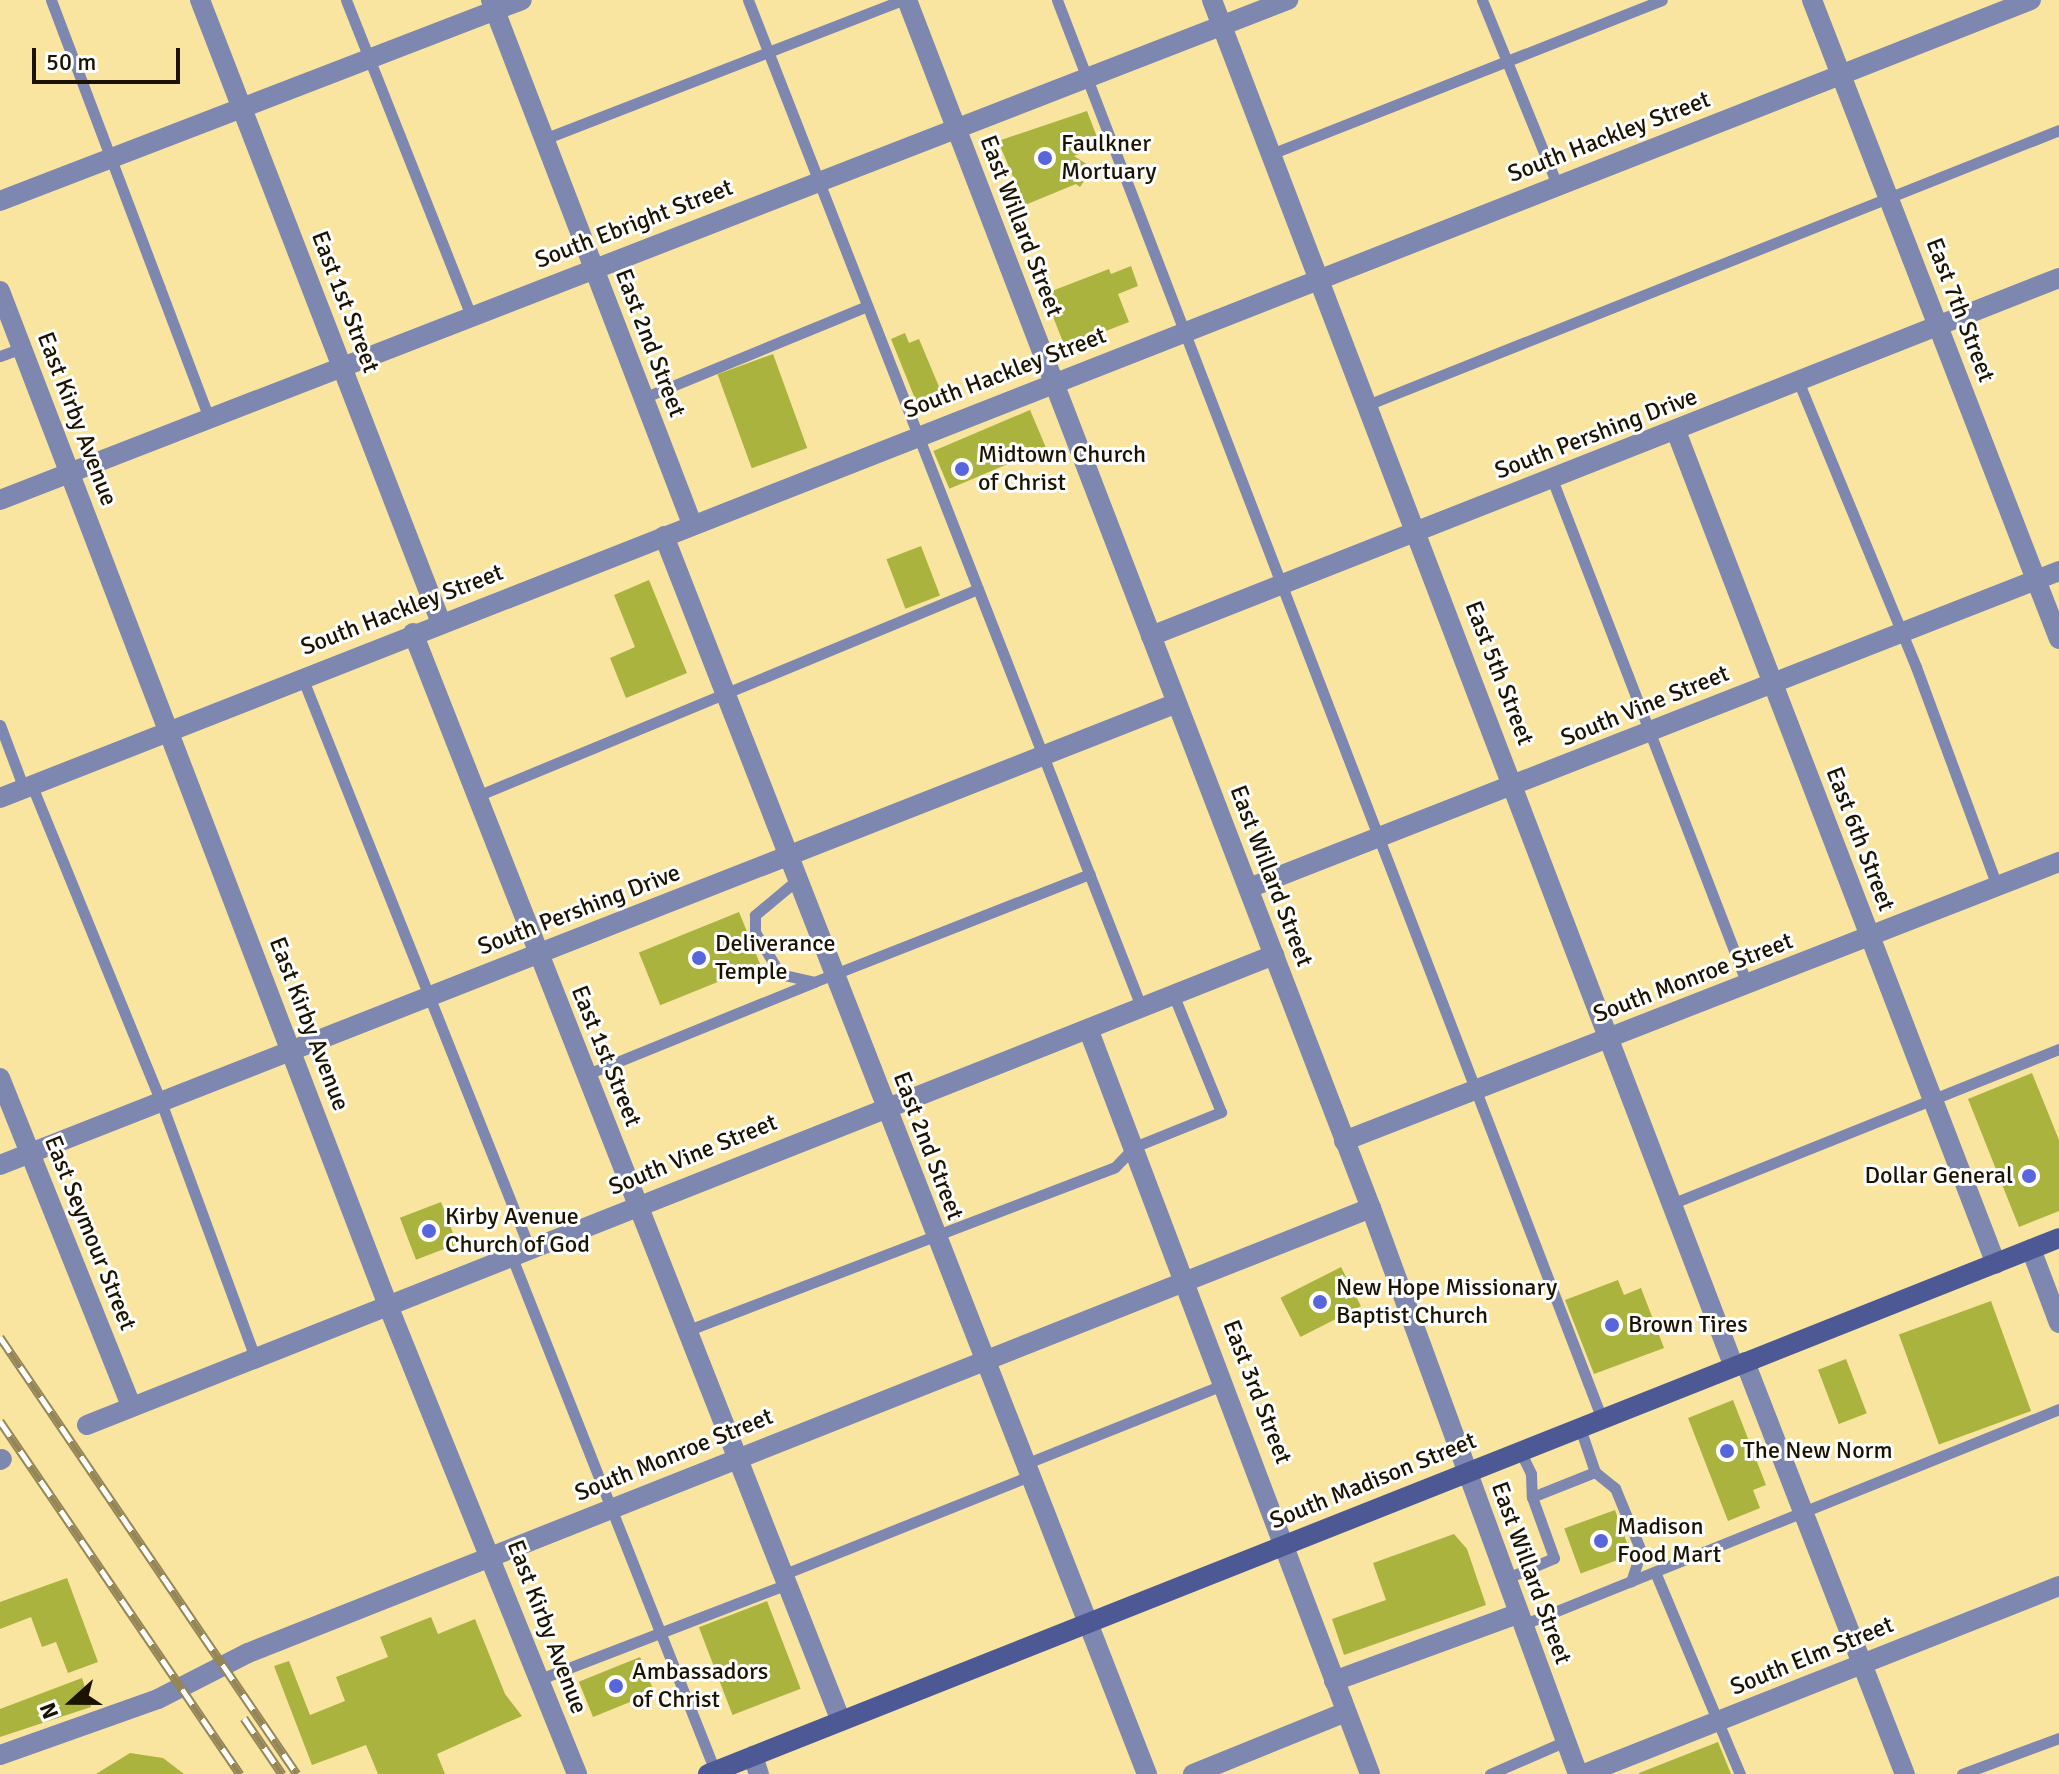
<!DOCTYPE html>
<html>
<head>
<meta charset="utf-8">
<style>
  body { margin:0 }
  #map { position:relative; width:2059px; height:1774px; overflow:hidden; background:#f9e5a0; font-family:Signika,sans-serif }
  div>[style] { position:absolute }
  .building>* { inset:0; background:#aab33d; transform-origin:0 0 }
  .service>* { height:11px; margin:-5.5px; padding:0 5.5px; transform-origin:5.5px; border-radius:5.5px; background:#7d87b0 }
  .minor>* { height:20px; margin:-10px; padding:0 10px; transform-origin:10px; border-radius:10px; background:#7d87b0 }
  .tertiary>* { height:20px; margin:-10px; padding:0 10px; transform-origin:10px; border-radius:10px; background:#7d87b0 }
  .secondary>* { height:20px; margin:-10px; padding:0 10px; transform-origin:10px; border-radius:10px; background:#4d5994 }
  .rail>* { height:9px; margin-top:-4.5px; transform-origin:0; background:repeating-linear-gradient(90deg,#fff 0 18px,#958658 0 36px); box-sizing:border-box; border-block:2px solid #958658 }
  .dots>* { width:22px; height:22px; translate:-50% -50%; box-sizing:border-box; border:4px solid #fff; border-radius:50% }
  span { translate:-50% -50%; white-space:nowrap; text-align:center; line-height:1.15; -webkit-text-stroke:6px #fff; paint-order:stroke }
  .street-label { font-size:24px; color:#1b1300 }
  .poi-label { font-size:24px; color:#1b1300 }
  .left { translate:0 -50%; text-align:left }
  .right { translate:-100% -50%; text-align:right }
  .north { position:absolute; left:32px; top:1662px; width:80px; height:80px; -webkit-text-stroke:6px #fff; paint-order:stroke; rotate:249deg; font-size:22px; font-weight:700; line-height:32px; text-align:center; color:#1b1300 }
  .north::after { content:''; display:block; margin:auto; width:28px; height:36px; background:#1b1300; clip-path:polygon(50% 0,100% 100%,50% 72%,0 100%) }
  .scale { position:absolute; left:32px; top:48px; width:148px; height:36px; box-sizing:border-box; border:4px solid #1b1300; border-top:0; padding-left:10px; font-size:24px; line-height:28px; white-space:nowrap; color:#1b1300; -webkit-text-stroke:6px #fff; paint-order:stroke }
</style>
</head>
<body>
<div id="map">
  <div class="building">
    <i style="clip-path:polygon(1087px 111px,1100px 145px,1074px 156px,1093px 168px,1080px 187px,1076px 184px,1025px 205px,998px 141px)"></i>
    <i style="clip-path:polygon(1131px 266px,1138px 286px,1118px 294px,1129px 322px,1065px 347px,1044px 294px,1109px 269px,1111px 274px)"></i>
    <i style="clip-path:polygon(905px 333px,909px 343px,919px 339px,945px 401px,920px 411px,891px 339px)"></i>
    <i style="left:773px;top:354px;width:100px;height:59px;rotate:70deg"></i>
    <i style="left:1030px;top:410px;width:41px;height:105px;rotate:67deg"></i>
    <i style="left:921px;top:546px;width:53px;height:37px;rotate:69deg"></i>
    <i style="clip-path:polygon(649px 580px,687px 673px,626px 698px,610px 658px,635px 647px,614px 595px)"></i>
    <i style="left:739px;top:912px;width:57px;height:108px;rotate:68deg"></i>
    <i style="clip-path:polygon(2032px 1073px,2059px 1140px,2059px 1211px,2019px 1227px,1968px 1099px)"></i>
    <i style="left:441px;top:1202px;width:45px;height:44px;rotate:69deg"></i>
    <i style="left:1341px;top:1267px;width:44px;height:68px;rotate:63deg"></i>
    <i style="clip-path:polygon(1618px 1280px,1624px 1295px,1641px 1288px,1664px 1348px,1594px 1374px,1565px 1300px)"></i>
    <i style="left:1991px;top:1301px;width:117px;height:98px;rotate:70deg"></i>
    <i style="left:1846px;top:1359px;width:58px;height:30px;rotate:69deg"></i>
    <i style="clip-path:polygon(1733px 1400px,1766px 1485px,1753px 1490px,1760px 1508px,1728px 1521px,1688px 1418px)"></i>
    <i style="left:1615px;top:1510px;width:48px;height:54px;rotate:70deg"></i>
    <i style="clip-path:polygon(1454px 1534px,1467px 1549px,1486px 1605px,1344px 1655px,1332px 1619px,1386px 1600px,1373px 1563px)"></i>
    <i style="clip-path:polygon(67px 1578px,98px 1662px,68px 1673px,56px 1642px,42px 1647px,31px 1617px,0 1629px,0 1602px)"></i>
    <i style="left:767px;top:1601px;width:94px;height:73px;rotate:69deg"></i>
    <i style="clip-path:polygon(431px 1617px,438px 1634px,475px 1619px,505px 1694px,522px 1716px,437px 1754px,445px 1774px,378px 1774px,366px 1745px,312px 1765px,274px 1666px,289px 1661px,310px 1715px,345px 1701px,336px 1677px,388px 1657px,380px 1637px)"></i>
    <i style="left:640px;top:1657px;width:38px;height:66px;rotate:68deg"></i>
    <i style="clip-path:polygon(82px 1678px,91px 1707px,0 1737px,0 1709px)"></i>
    <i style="clip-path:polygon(1718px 1742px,1731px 1774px,1639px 1774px,1639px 1773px)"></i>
    <i style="clip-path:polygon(130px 1753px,163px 1758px,184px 1774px,96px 1774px)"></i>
  </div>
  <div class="service">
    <i style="left:51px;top:0;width:447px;rotate:69.3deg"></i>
    <i style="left:346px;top:0;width:339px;rotate:68.4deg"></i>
    <i style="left:748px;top:0;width:1083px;rotate:68.67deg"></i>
    <i style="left:1057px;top:0;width:1520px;rotate:68.99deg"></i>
    <i style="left:1482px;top:0;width:200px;rotate:67.9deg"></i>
    <i style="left:544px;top:139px;width:384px;rotate:-21.2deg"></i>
    <i style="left:1271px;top:154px;width:420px;rotate:-21.5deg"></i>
    <i style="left:0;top:356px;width:23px;rotate:-20deg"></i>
    <i style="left:1799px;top:383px;width:307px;rotate:67.6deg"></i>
    <i style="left:1916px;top:667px;width:233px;rotate:69.7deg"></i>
    <i style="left:643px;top:398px;width:242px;rotate:-22.3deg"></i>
    <i style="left:1367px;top:405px;width:745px;rotate:-21.67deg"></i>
    <i style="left:1552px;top:479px;width:541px;rotate:68.89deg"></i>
    <i style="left:302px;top:677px;width:614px;rotate:68.29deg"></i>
    <i style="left:0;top:725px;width:68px;rotate:69.4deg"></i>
    <i style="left:32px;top:786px;width:341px;rotate:67.8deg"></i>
    <i style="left:161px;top:1102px;width:272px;rotate:69.8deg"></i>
    <i style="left:477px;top:796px;width:542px;rotate:-22.45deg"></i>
    <i style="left:797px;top:880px;width:55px;rotate:140.2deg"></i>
    <i style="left:755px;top:915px;width:17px;rotate:90deg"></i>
    <i style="left:755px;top:932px;width:49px;rotate:59.2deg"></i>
    <i style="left:780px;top:974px;width:35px;rotate:13deg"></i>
    <i style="left:814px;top:982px;width:296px;rotate:-21.4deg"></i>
    <i style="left:585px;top:1075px;width:247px;rotate:-22.1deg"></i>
    <i style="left:1671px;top:1204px;width:418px;rotate:-21.8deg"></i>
    <i style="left:511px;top:1255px;width:555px;rotate:68.43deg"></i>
    <i style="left:686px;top:1331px;width:459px;rotate:-20.9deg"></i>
    <i style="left:1115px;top:1167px;width:28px;rotate:-46deg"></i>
    <i style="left:1134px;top:1147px;width:94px;rotate:-21.9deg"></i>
    <i style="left:1221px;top:1112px;width:125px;rotate:-112.1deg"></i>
    <i style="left:1520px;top:1451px;width:25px;rotate:64deg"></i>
    <i style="left:1531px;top:1474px;width:23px;rotate:88deg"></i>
    <i style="left:1025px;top:1464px;width:215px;rotate:-21.8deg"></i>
    <i style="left:1595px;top:1472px;width:26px;rotate:39deg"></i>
    <i style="left:1615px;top:1488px;width:68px;rotate:67.6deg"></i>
    <i style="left:1641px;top:1551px;width:32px;rotate:108deg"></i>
    <i style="left:1655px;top:1572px;width:219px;rotate:67.2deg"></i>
    <i style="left:782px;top:1575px;width:267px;rotate:-21.8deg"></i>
    <i style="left:1505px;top:1579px;width:53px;rotate:-23.2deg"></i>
    <i style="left:1554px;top:1558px;width:65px;rotate:-109.8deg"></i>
    <i style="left:1532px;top:1497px;width:68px;rotate:-21.6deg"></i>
    <i style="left:1595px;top:1472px;width:46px;rotate:-108.8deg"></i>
    <i style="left:1522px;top:1625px;width:579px;rotate:-21.91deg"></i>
    <i style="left:540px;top:1679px;width:262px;rotate:-21deg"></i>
    <i style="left:1490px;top:1774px;width:83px;rotate:-23.5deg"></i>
    <i style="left:1962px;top:1774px;width:103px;rotate:-20.4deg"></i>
  </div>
  <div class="minor">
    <i style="left:200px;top:0;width:668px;rotate:68.85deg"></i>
    <i style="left:491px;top:0;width:561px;rotate:69.01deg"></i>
    <i style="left:1212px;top:0;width:1463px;rotate:69.1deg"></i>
    <i style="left:1812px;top:0;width:685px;rotate:68.87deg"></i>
    <i style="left:0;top:201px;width:559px;rotate:-21.06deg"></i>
    <i style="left:0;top:291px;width:1083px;rotate:69.07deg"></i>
    <i style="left:387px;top:1303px;width:508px;rotate:68.03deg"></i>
    <i style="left:1676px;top:431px;width:892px;rotate:68.99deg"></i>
    <i style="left:0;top:500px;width:1382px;rotate:-21.22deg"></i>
    <i style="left:664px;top:536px;width:1329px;rotate:68.69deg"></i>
    <i style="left:413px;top:633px;width:1169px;rotate:68.53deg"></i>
    <i style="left:1151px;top:636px;width:976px;rotate:-21.52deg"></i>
    <i style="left:1249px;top:888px;width:870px;rotate:-21.37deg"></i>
    <i style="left:1089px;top:1031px;width:794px;rotate:69.28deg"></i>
    <i style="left:0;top:1078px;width:353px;rotate:68.2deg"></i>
    <i style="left:1344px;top:1141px;width:768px;rotate:-21.32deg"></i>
    <i style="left:0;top:1165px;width:1264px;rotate:-21.43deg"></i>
    <i style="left:2031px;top:1249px;width:79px;rotate:69.3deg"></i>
    <i style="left:1745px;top:1362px;width:442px;rotate:68.8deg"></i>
    <i style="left:87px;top:1425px;width:1277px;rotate:-21.6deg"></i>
    <i style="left:0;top:1460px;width:2px;rotate:-27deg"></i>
    <i style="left:1334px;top:1681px;width:195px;rotate:-20.1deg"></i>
    <i style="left:0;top:1755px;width:168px;rotate:-19.5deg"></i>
    <i style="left:158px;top:1699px;width:101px;rotate:-27.1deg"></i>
    <i style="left:248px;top:1653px;width:1208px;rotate:-21.62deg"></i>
    <i style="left:753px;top:1756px;width:19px;rotate:72deg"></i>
    <i style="left:1193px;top:1774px;width:165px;rotate:-22.1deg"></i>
    <i style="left:1584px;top:1774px;width:511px;rotate:-21.59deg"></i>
  </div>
  <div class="tertiary">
    <i style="left:907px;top:0;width:1294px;rotate:68.99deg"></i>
    <i style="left:1371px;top:1208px;width:603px;rotate:69.91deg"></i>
    <i style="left:0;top:798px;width:2182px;rotate:-21.45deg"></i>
  </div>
  <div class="secondary">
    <i style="left:708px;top:1774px;width:1453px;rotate:-21.64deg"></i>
  </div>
  <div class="rail">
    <i style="left:0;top:1337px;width:528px;rotate:55.8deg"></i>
    <i style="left:0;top:1421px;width:427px;rotate:55.8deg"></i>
    <i style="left:244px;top:1718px;width:68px;rotate:55.8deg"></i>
  </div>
  <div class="dots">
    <i style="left:1045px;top:158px;background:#5766dd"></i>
    <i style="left:962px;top:469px;background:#5766dd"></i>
    <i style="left:699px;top:958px;background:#5766dd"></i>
    <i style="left:2029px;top:1176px;background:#5766dd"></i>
    <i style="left:429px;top:1231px;background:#5766dd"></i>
    <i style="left:1320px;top:1302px;background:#5766dd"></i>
    <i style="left:1612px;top:1325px;background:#5766dd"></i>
    <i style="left:1727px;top:1451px;background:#5766dd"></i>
    <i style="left:1601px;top:1541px;background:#5766dd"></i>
    <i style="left:616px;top:1686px;background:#5766dd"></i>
  </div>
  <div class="street-label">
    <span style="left:1609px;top:137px;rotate:-21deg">South Hackley Street</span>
    <span style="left:634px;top:224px;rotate:-21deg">South Ebright Street</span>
    <span style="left:1021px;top:226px;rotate:69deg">East Willard Street</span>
    <span style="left:345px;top:302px;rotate:69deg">East 1st Street</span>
    <span style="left:1960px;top:310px;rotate:69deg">East 7th Street</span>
    <span style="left:650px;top:343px;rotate:69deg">East 2nd Street</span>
    <span style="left:1005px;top:373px;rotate:-21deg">South Hackley Street</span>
    <span style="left:77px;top:419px;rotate:69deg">East Kirby Avenue</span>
    <span style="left:1596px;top:434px;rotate:-21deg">South Pershing Drive</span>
    <span style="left:402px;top:610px;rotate:-21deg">South Hackley Street</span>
    <span style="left:1499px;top:673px;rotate:69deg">East 5th Street</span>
    <span style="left:1645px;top:706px;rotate:-22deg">South Vine Street</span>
    <span style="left:1860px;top:839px;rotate:69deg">East 6th Street</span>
    <span style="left:1271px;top:876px;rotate:69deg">East Willard Street</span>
    <span style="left:579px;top:910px;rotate:-21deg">South Pershing Drive</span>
    <span style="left:1693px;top:978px;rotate:-21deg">South Monroe Street</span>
    <span style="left:309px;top:1024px;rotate:69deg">East Kirby Avenue</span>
    <span style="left:606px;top:1056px;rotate:68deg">East 1st Street</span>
    <span style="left:928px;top:1146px;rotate:69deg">East 2nd Street</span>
    <span style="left:693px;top:1155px;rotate:-22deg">South Vine Street</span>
    <span style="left:90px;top:1233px;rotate:68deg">East Seymour Street</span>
    <span style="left:1257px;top:1392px;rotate:69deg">East 3rd Street</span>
    <span style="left:674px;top:1455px;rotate:-22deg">South Monroe Street</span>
    <span style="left:1373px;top:1481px;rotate:-22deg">South Madison Street</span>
    <span style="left:1531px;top:1573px;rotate:70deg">East Willard Street</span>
    <span style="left:547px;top:1627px;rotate:69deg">East Kirby Avenue</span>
    <span style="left:1812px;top:1656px;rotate:-22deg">South Elm Street</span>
  </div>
  <div class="poi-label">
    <span class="left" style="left:1061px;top:158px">Faulkner<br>Mortuary</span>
    <span class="left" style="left:978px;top:469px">Midtown Church<br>of Christ</span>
    <span class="left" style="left:715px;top:958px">Deliverance<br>Temple</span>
    <span class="right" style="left:2013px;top:1176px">Dollar General</span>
    <span class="left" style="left:445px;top:1231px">Kirby Avenue<br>Church of God</span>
    <span class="left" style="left:1336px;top:1302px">New Hope Missionary<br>Baptist Church</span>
    <span class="left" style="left:1628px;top:1325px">Brown Tires</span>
    <span class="left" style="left:1743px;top:1451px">The New Norm</span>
    <span class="left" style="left:1617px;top:1541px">Madison<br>Food Mart</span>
    <span class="left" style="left:632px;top:1686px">Ambassadors<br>of Christ</span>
  </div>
  <div class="north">N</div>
  <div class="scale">50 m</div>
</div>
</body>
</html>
